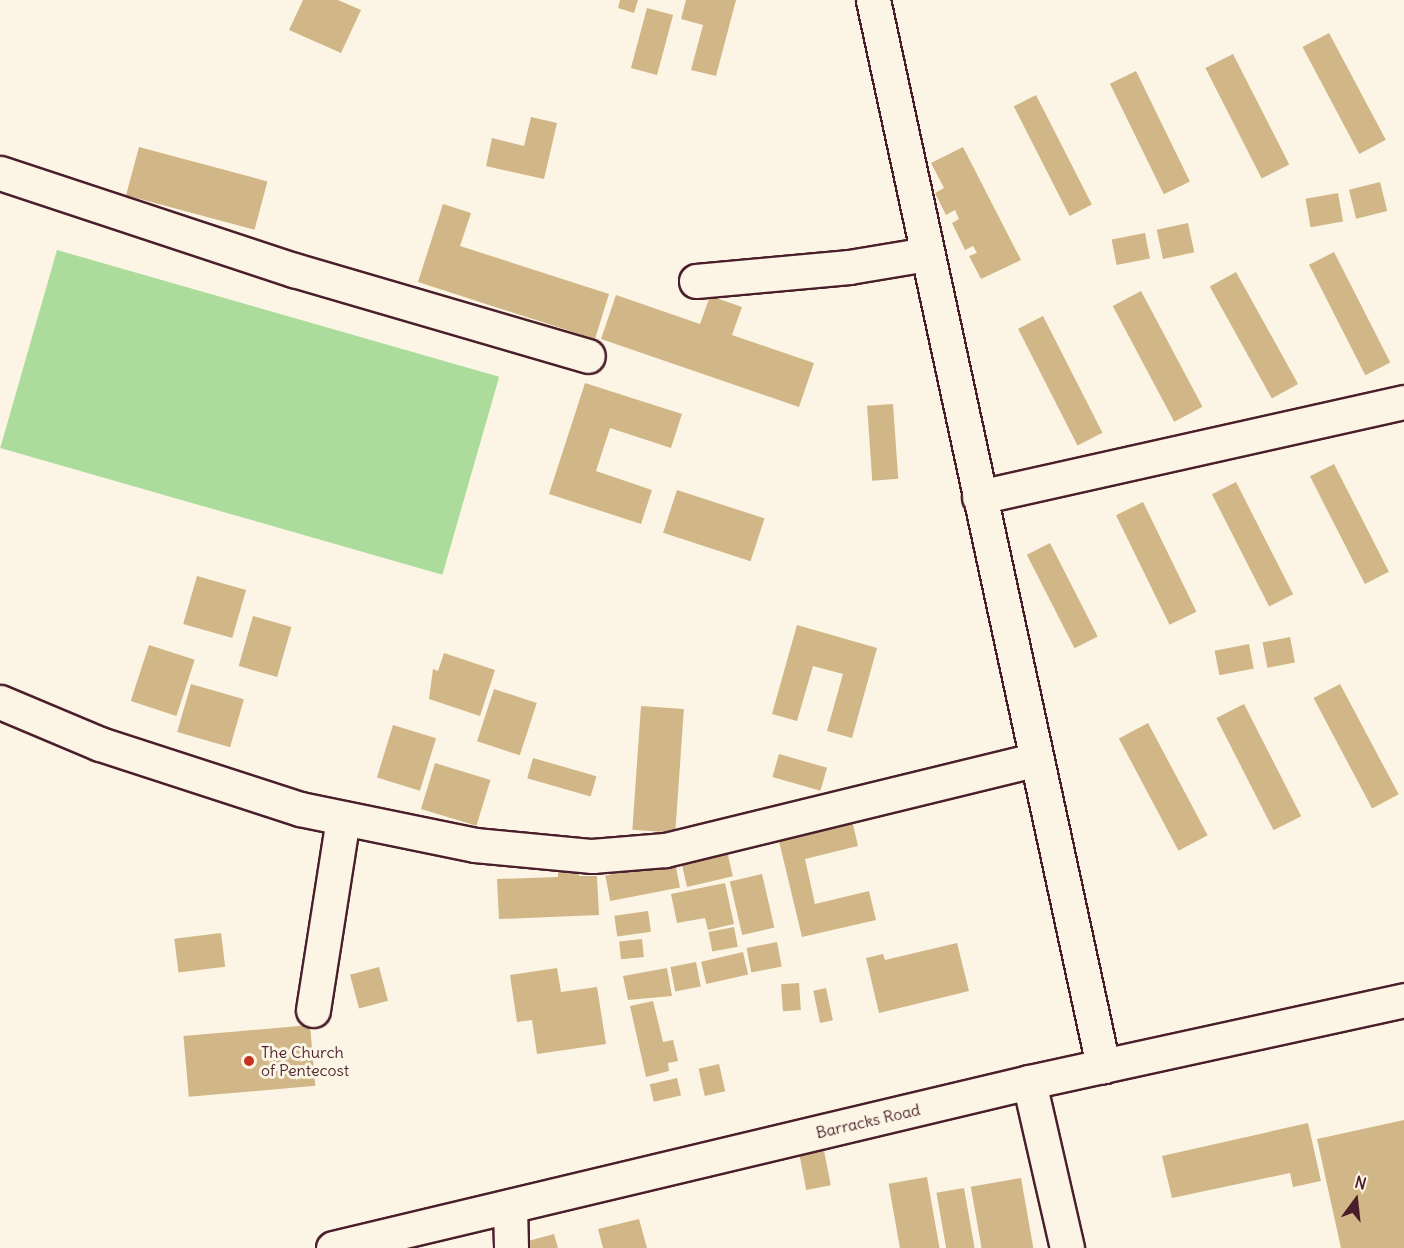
<!DOCTYPE html>
<html>
<head>
<meta charset="utf-8">
<style>
  body { margin:0 }
  #map { position:relative; width:1404px; height:1248px; overflow:hidden; background:#fcf5e5; font-family:Delius,sans-serif }
  div>[style] { position:absolute }
  .green>* { inset:0; background:#acdc9c; transform-origin:0 0 }
  .building>* { inset:0; background:#d1b787; transform-origin:0 0 }
  .roads { filter:drop-shadow(2px 0 #4a1f2b) drop-shadow(-2px 0 #4a1f2b) drop-shadow(0 2px #4a1f2b) drop-shadow(0 -2px #4a1f2b) }
  .minor>* { height:33px; margin:-16.5px; padding:0 16.5px; transform-origin:16.5px; border-radius:16.5px; background:#fcf5e5 }
  .dots>* { width:16px; height:16px; translate:-50% -50%; box-sizing:border-box; border:3px solid #fcf5e5; border-radius:50% }
  span { translate:-50% -50%; white-space:nowrap; text-align:center; line-height:1.15; -webkit-text-stroke:6px #fcf5e5; paint-order:stroke }
  .poi-label { font-size:16px; color:#4a1f2b }
  .left { translate:0 -50%; text-align:left }
  .street-label { font-size:16px; color:#4a1f2b }
  .north { position:absolute; left:1326px; top:1170px; width:60px; height:60px; -webkit-text-stroke:4px #fcf5e5; paint-order:stroke; rotate:15deg; font-size:16px; font-weight:700; line-height:24px; text-align:center; color:#4a1f2b }
  .north::after { content:''; display:block; margin:auto; width:21px; height:27px; background:#4a1f2b; clip-path:polygon(50% 0,100% 100%,50% 72%,0 100%) }
</style>
</head>
<body>
<div id="map">
  <div class="green">
    <i style="left:57px;top:250px;width:460px;height:206px;rotate:16deg"></i>
  </div>
  <div class="building">
    <i style="clip-path:polygon(303px 0,338px 0,361px 10px,341px 53px,289px 30px)"></i>
    <i style="clip-path:polygon(620px 0,638px 0,634px 13px,618px 8px)"></i>
    <i style="clip-path:polygon(686px 0,736px 0,716px 76px,691px 70px,703px 25px,681px 19px)"></i>
    <i style="left:647px;top:8px;width:27px;height:62px;rotate:15deg"></i>
    <i style="left:1329px;top:33px;width:121px;height:30px;rotate:62deg"></i>
    <i style="left:1233px;top:54px;width:124px;height:31px;rotate:63deg"></i>
    <i style="left:1136px;top:71px;width:123px;height:29px;rotate:64deg"></i>
    <i style="left:1036px;top:95px;width:123px;height:25px;rotate:63deg"></i>
    <i style="clip-path:polygon(531px 117px,557px 123px,544px 179px,486px 166px,492px 138px,524px 146px)"></i>
    <i style="left:139px;top:147px;width:133px;height:50px;rotate:15deg"></i>
    <i style="clip-path:polygon(963px 147px,1021px 260px,981px 279px,969px 256px,977px 253px,973px 246px,965px 250px,952px 223px,959px 219px,955px 210px,946px 215px,935px 193px,944px 188px,931px 163px)"></i>
    <i style="left:1380px;top:182px;width:30px;height:32px;rotate:76deg"></i>
    <i style="left:1338px;top:193px;width:29px;height:33px;rotate:80deg"></i>
    <i style="clip-path:polygon(443px 204px,471px 213px,460px 246px,609px 294px,595px 339px,418px 282px)"></i>
    <i style="left:1188px;top:223px;width:30px;height:32px;rotate:78deg"></i>
    <i style="left:1145px;top:233px;width:26px;height:34px;rotate:79deg"></i>
    <i style="left:1334px;top:252px;width:124px;height:28px;rotate:63deg"></i>
    <i style="left:1236px;top:272px;width:128px;height:30px;rotate:61deg"></i>
    <i style="left:1141px;top:291px;width:131px;height:32px;rotate:62deg"></i>
    <i style="clip-path:polygon(616px 295px,700px 324px,710px 296px,742px 307px,732px 335px,814px 363px,799px 407px,601px 339px)"></i>
    <i style="left:1043px;top:316px;width:131px;height:28px;rotate:63deg"></i>
    <i style="clip-path:polygon(585px 383px,682px 414px,671px 448px,610px 428px,596px 471px,652px 490px,641px 524px,549px 494px)"></i>
    <i style="left:893px;top:404px;width:75px;height:26px;rotate:86deg"></i>
    <i style="left:1334px;top:464px;width:121px;height:27px;rotate:63deg"></i>
    <i style="left:1236px;top:482px;width:126px;height:27px;rotate:63deg"></i>
    <i style="left:677px;top:490px;width:92px;height:45px;rotate:18deg"></i>
    <i style="left:1143px;top:502px;width:122px;height:30px;rotate:64deg"></i>
    <i style="left:1050px;top:543px;width:105px;height:26px;rotate:63deg"></i>
    <i style="left:197px;top:576px;width:51px;height:50px;rotate:16deg"></i>
    <i style="left:253px;top:616px;width:40px;height:52px;rotate:16deg"></i>
    <i style="clip-path:polygon(797px 625px,877px 648px,852px 738px,827px 731px,843px 674px,813px 666px,797px 721px,772px 714px)"></i>
    <i style="left:1290px;top:637px;width:26px;height:28px;rotate:79deg"></i>
    <i style="left:1249px;top:644px;width:25px;height:35px;rotate:79deg"></i>
    <i style="left:149px;top:645px;width:48px;height:59px;rotate:18deg"></i>
    <i style="clip-path:polygon(444px 653px,495px 670px,480px 716px,429px 699px,433px 669px,438px 671px)"></i>
    <i style="left:191px;top:684px;width:55px;height:50px;rotate:16deg"></i>
    <i style="left:1340px;top:684px;width:125px;height:30px;rotate:62deg"></i>
    <i style="left:494px;top:689px;width:45px;height:55px;rotate:18deg"></i>
    <i style="left:1244px;top:704px;width:126px;height:31px;rotate:63deg"></i>
    <i style="left:641px;top:706px;width:43px;height:124px;rotate:4deg"></i>
    <i style="left:1148px;top:723px;width:127px;height:33px;rotate:62deg"></i>
    <i style="left:393px;top:725px;width:45px;height:55px;rotate:17deg"></i>
    <i style="left:779px;top:754px;width:50px;height:24px;rotate:16deg"></i>
    <i style="left:533px;top:758px;width:66px;height:21px;rotate:16deg"></i>
    <i style="left:435px;top:763px;width:58px;height:48px;rotate:17deg"></i>
    <i style="clip-path:polygon(852px 820px,858px 846px,805px 859px,815px 904px,869px 891px,876px 920px,802px 937px,778px 837px)"></i>
    <i style="left:727px;top:851px;width:26px;height:47px;rotate:77deg"></i>
    <i style="left:675px;top:862px;width:26px;height:71px;rotate:79deg"></i>
    <i style="clip-path:polygon(579px 864px,579px 876px,597px 876px,599px 915px,499px 919px,497px 879px,558px 877px,558px 865px)"></i>
    <i style="left:762px;top:874px;width:55px;height:33px;rotate:77deg"></i>
    <i style="clip-path:polygon(725px 883px,734px 924px,708px 930px,705px 918px,677px 923px,671px 894px)"></i>
    <i style="left:648px;top:911px;width:21px;height:34px;rotate:82deg"></i>
    <i style="left:734px;top:927px;width:20px;height:26px;rotate:79deg"></i>
    <i style="left:221px;top:933px;width:34px;height:47px;rotate:83deg"></i>
    <i style="left:642px;top:939px;width:18px;height:23px;rotate:84deg"></i>
    <i style="left:777px;top:942px;width:25px;height:31px;rotate:79deg"></i>
    <i style="clip-path:polygon(957px 943px,969px 991px,879px 1013px,866px 958px,883px 954px,885px 960px)"></i>
    <i style="left:743px;top:952px;width:23px;height:43px;rotate:77deg"></i>
    <i style="left:696px;top:962px;width:25px;height:26px;rotate:79deg"></i>
    <i style="left:379px;top:967px;width:35px;height:30px;rotate:75deg"></i>
    <i style="clip-path:polygon(557px 968px,561px 992px,597px 987px,606px 1044px,537px 1054px,532px 1020px,517px 1022px,510px 975px)"></i>
    <i style="clip-path:polygon(667px 968px,672px 996px,628px 1000px,623px 976px)"></i>
    <i style="left:799px;top:983px;width:27px;height:18px;rotate:86deg"></i>
    <i style="left:826px;top:988px;width:33px;height:13px;rotate:78deg"></i>
    <i style="clip-path:polygon(653px 1001px,663px 1042px,673px 1040px,678px 1061px,668px 1063px,669px 1071px,646px 1077px,630px 1006px)"></i>
    <i style="left:310px;top:1025px;width:61px;height:127px;rotate:85deg"></i>
    <i style="left:719px;top:1064px;width:28px;height:21px;rotate:77deg"></i>
    <i style="left:677px;top:1078px;width:18px;height:28px;rotate:77deg"></i>
    <i style="clip-path:polygon(1404px 1120px,1404px 1248px,1341px 1248px,1317px 1139px)"></i>
    <i style="clip-path:polygon(1308px 1123px,1321px 1181px,1293px 1187px,1290px 1173px,1172px 1198px,1162px 1156px)"></i>
    <i style="left:822px;top:1140px;width:46px;height:25px;rotate:79deg"></i>
    <i style="left:927px;top:1177px;width:72px;height:39px;rotate:80deg"></i>
    <i style="left:1021px;top:1178px;width:71px;height:51px;rotate:80deg"></i>
    <i style="left:964px;top:1188px;width:61px;height:28px;rotate:80deg"></i>
    <i style="clip-path:polygon(639px 1219px,647px 1248px,603px 1248px,598px 1229px)"></i>
    <i style="clip-path:polygon(554px 1234px,558px 1248px,522px 1248px,521px 1243px)"></i>
  </div>
  <div class="roads">
    <div class="minor">
      <i style="left:873px;top:0;width:1091px;rotate:77.82deg"></i>
      <i style="left:0;top:173px;width:310px;rotate:18.3deg"></i>
      <i style="left:294px;top:270px;width:306px;rotate:16.3deg"></i>
      <i style="left:696px;top:281px;width:154px;rotate:-5.2deg"></i>
      <i style="left:849px;top:267px;width:79px;rotate:-9.5deg"></i>
      <i style="left:979px;top:497px;width:435px;rotate:-12.6deg"></i>
      <i style="left:0;top:702px;width:108px;rotate:22.8deg"></i>
      <i style="left:100px;top:744px;width:210px;rotate:18deg"></i>
      <i style="left:300px;top:809px;width:179px;rotate:11.6deg"></i>
      <i style="left:475px;top:845px;width:118px;rotate:5.4deg"></i>
      <i style="left:592px;top:856px;width:73px;rotate:-4.7deg"></i>
      <i style="left:665px;top:850px;width:380px;rotate:-13.7deg"></i>
      <i style="left:313px;top:1010px;width:194px;rotate:-81.1deg"></i>
      <i style="left:1029px;top:1082px;width:170px;rotate:77.1deg"></i>
      <i style="left:510px;top:1206px;width:42px;rotate:88.6deg"></i>
      <i style="left:333px;top:1248px;width:716px;rotate:-13.41deg"></i>
      <i style="left:1029px;top:1082px;width:384px;rotate:-12.3deg"></i>
    </div>
  </div>
  <div class="dots">
    <i style="left:249px;top:1061px;background:#c8321e"></i>
  </div>
  <div class="poi-label">
    <span class="left" style="left:261px;top:1061px">The Church<br>of Pentecost</span>
  </div>
  <div class="street-label">
    <span style="left:868px;top:1121px;rotate:-13deg">Barracks Road</span>
  </div>
  <div class="north">N</div>
</div>
</body>
</html>
